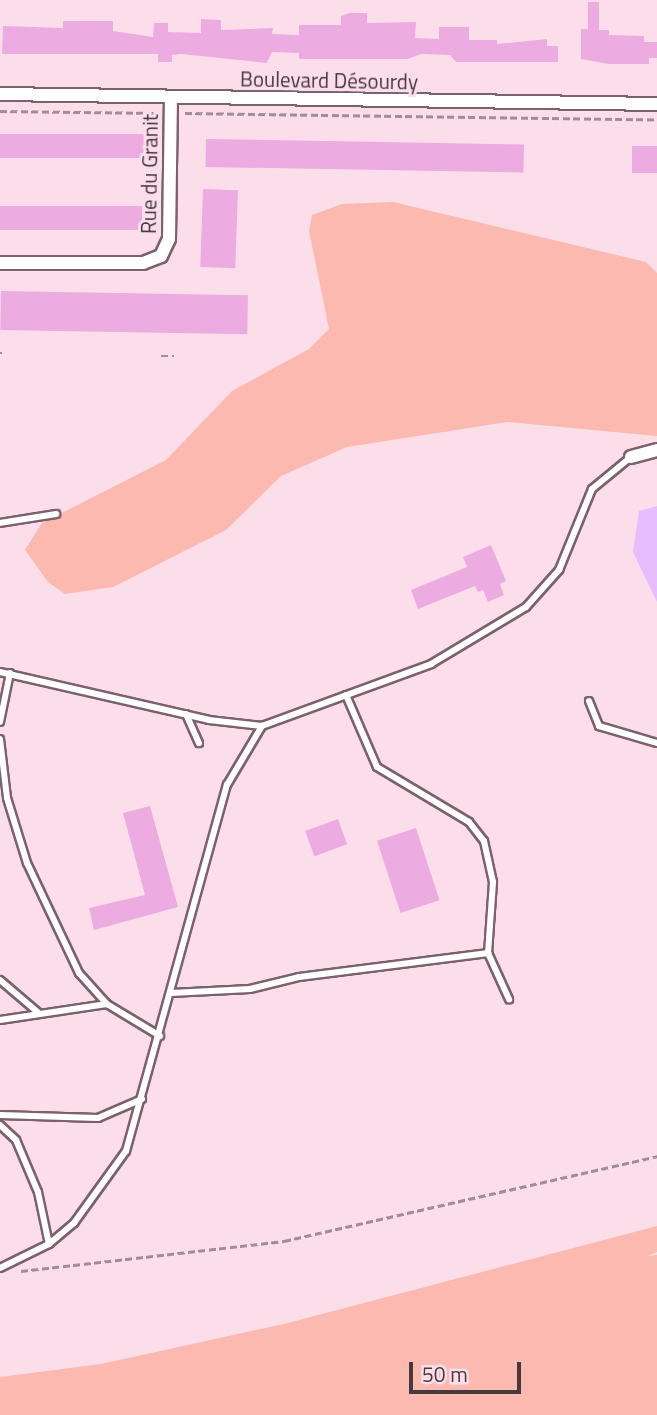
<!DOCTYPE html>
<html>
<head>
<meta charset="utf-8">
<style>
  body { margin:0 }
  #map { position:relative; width:657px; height:1415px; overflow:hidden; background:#fcdeea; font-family:"Titillium Web",sans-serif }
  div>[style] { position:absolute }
  .green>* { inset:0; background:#fbb9b0 }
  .water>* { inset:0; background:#e8bcfe }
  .building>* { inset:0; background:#edace1; transform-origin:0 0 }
  .path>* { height:2.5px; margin-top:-1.25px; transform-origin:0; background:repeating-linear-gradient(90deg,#a28d95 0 7px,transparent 0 10.5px) }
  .roads { filter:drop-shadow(2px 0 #7b616c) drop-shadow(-2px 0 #7b616c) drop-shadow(0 2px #7b616c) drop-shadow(0 -2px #7b616c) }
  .service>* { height:6px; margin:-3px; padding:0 3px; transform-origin:3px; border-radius:3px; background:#fff }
  .minor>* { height:12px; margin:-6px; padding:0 6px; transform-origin:6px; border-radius:6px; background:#fff }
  span { translate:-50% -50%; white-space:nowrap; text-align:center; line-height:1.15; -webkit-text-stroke:6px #fcdeea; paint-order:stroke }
  .street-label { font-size:21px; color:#45393e }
  .scale { position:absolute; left:409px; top:1362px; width:112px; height:32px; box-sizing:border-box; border:4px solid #45393e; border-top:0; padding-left:9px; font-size:21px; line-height:24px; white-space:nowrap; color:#45393e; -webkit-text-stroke:5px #fcdeea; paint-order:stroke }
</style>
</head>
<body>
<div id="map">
  <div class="green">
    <i style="clip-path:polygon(393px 202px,646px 262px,657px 273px,657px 436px,507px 422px,347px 447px,281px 476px,226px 530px,113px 587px,65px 594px,48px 582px,25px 550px,42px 523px,166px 460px,232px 391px,309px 349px,329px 329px,309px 231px,312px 215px,342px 204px)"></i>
    <i style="clip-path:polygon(657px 1226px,657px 1252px,648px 1256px,657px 1255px,657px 1415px,0 1415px,0 1377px,101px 1364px,284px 1324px)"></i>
  </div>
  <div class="water">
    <i style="clip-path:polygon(657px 506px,657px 602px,633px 552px,639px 511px)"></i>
  </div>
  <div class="building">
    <i style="clip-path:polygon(588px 2px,599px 2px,599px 30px,609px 30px,609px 35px,644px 36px,644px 42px,657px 42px,657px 58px,649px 58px,649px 64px,609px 64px,581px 59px,581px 29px,588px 29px)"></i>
    <i style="clip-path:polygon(350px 13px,367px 13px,367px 23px,416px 22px,415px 38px,439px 39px,439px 27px,469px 27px,469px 40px,497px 40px,497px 44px,547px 39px,547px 46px,558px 46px,558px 62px,456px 62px,450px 55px,421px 54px,408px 59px,299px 59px,299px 53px,272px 52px,267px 63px,181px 54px,172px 55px,172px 62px,158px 62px,158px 54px,2px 54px,3px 26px,63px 28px,63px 21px,113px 21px,113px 31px,153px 37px,154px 23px,168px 23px,168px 32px,201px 33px,201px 19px,221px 20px,221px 30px,273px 28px,272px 34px,299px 35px,299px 25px,341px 25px,341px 16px)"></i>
    <i style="left:0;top:134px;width:144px;height:24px"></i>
    <i style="left:206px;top:139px;width:318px;height:28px;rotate:1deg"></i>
    <i style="left:632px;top:146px;width:25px;height:27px"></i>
    <i style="left:203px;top:189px;width:35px;height:78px;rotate:2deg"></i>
    <i style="left:0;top:206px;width:142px;height:24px"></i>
    <i style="left:1px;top:291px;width:247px;height:39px;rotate:1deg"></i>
    <i style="clip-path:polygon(491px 545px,506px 581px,500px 584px,504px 595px,488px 602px,483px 590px,478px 592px,475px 586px,418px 609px,411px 590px,467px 567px,463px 557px)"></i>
    <i style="clip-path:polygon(150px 806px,178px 907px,94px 930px,89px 908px,145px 895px,123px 813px)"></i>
    <i style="left:338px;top:819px;width:27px;height:35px;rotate:70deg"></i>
    <i style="left:416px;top:828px;width:76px;height:41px;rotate:72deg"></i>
  </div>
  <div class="path">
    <i style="left:0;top:111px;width:158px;rotate:0.7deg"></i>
    <i style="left:185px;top:113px;width:472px;rotate:0.8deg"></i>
    <i style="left:0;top:353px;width:2px"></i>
    <i style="left:161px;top:356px;width:13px"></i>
    <i style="left:21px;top:1271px;width:265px;rotate:-6.5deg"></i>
    <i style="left:284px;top:1241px;width:383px;rotate:-12.8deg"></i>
  </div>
  <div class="roads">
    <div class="service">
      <i style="left:0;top:523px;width:57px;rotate:-9.1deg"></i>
      <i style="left:0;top:672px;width:214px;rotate:12.9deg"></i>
      <i style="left:209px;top:720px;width:53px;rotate:6.5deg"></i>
      <i style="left:346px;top:695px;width:78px;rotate:66.7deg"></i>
      <i style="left:377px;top:767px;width:107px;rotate:30.9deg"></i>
      <i style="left:469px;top:822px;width:24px;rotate:52deg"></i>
      <i style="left:484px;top:841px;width:42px;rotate:77.6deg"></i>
      <i style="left:493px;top:882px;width:71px;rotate:94deg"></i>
      <i style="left:589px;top:701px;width:27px;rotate:68deg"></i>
      <i style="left:599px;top:726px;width:60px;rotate:16.3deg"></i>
      <i style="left:186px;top:714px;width:32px;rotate:66deg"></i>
      <i style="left:0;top:722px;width:50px;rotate:-78.5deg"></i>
      <i style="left:0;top:739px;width:59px;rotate:83.2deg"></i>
      <i style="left:7px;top:798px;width:68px;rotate:72.9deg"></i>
      <i style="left:27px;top:863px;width:122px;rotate:64.7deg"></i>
      <i style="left:79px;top:973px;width:42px;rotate:47.9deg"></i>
      <i style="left:0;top:980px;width:52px;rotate:40.4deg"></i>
      <i style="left:171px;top:993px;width:79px;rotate:-2.9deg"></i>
      <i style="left:250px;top:989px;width:50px;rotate:-13.8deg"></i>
      <i style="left:299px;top:977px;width:191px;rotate:-7.2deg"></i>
      <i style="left:488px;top:953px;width:51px;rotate:65.5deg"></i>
      <i style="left:0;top:1020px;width:108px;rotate:-8.5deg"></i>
      <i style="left:107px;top:1004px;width:62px;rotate:31.1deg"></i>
      <i style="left:0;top:1115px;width:98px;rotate:1.8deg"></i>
      <i style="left:98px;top:1118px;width:48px;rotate:-23.4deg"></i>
      <i style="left:0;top:1125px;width:22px;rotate:43deg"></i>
      <i style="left:16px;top:1140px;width:56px;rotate:67.1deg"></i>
      <i style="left:38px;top:1192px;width:53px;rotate:78.1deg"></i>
      <i style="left:0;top:1268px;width:55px;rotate:-26.1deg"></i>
      <i style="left:49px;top:1244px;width:33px;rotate:-40deg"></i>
      <i style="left:74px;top:1223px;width:89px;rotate:-54.2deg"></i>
      <i style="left:126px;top:1151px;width:380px;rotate:-74.6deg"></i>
      <i style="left:227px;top:785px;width:69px;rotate:-59.3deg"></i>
      <i style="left:262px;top:726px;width:180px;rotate:-20.1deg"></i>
      <i style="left:431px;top:664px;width:111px;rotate:-31deg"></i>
      <i style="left:526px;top:607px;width:50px;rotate:-48.3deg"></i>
      <i style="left:559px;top:570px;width:87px;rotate:-67.8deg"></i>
      <i style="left:592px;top:489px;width:50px;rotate:-39.4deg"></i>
    </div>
    <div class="minor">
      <i style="left:0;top:94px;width:657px;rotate:0.87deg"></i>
      <i style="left:0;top:263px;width:143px"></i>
      <i style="left:143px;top:263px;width:19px;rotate:-21deg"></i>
      <i style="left:161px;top:256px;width:19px;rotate:-65deg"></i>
      <i style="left:169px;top:239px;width:142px;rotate:-89.2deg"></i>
      <i style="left:631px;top:457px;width:27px;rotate:-15deg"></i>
    </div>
  </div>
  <div class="street-label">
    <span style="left:329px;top:80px;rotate:1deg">Boulevard Désourdy</span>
    <span style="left:149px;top:174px;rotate:-89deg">Rue du Granit</span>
  </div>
  <div class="scale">50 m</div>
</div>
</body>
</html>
